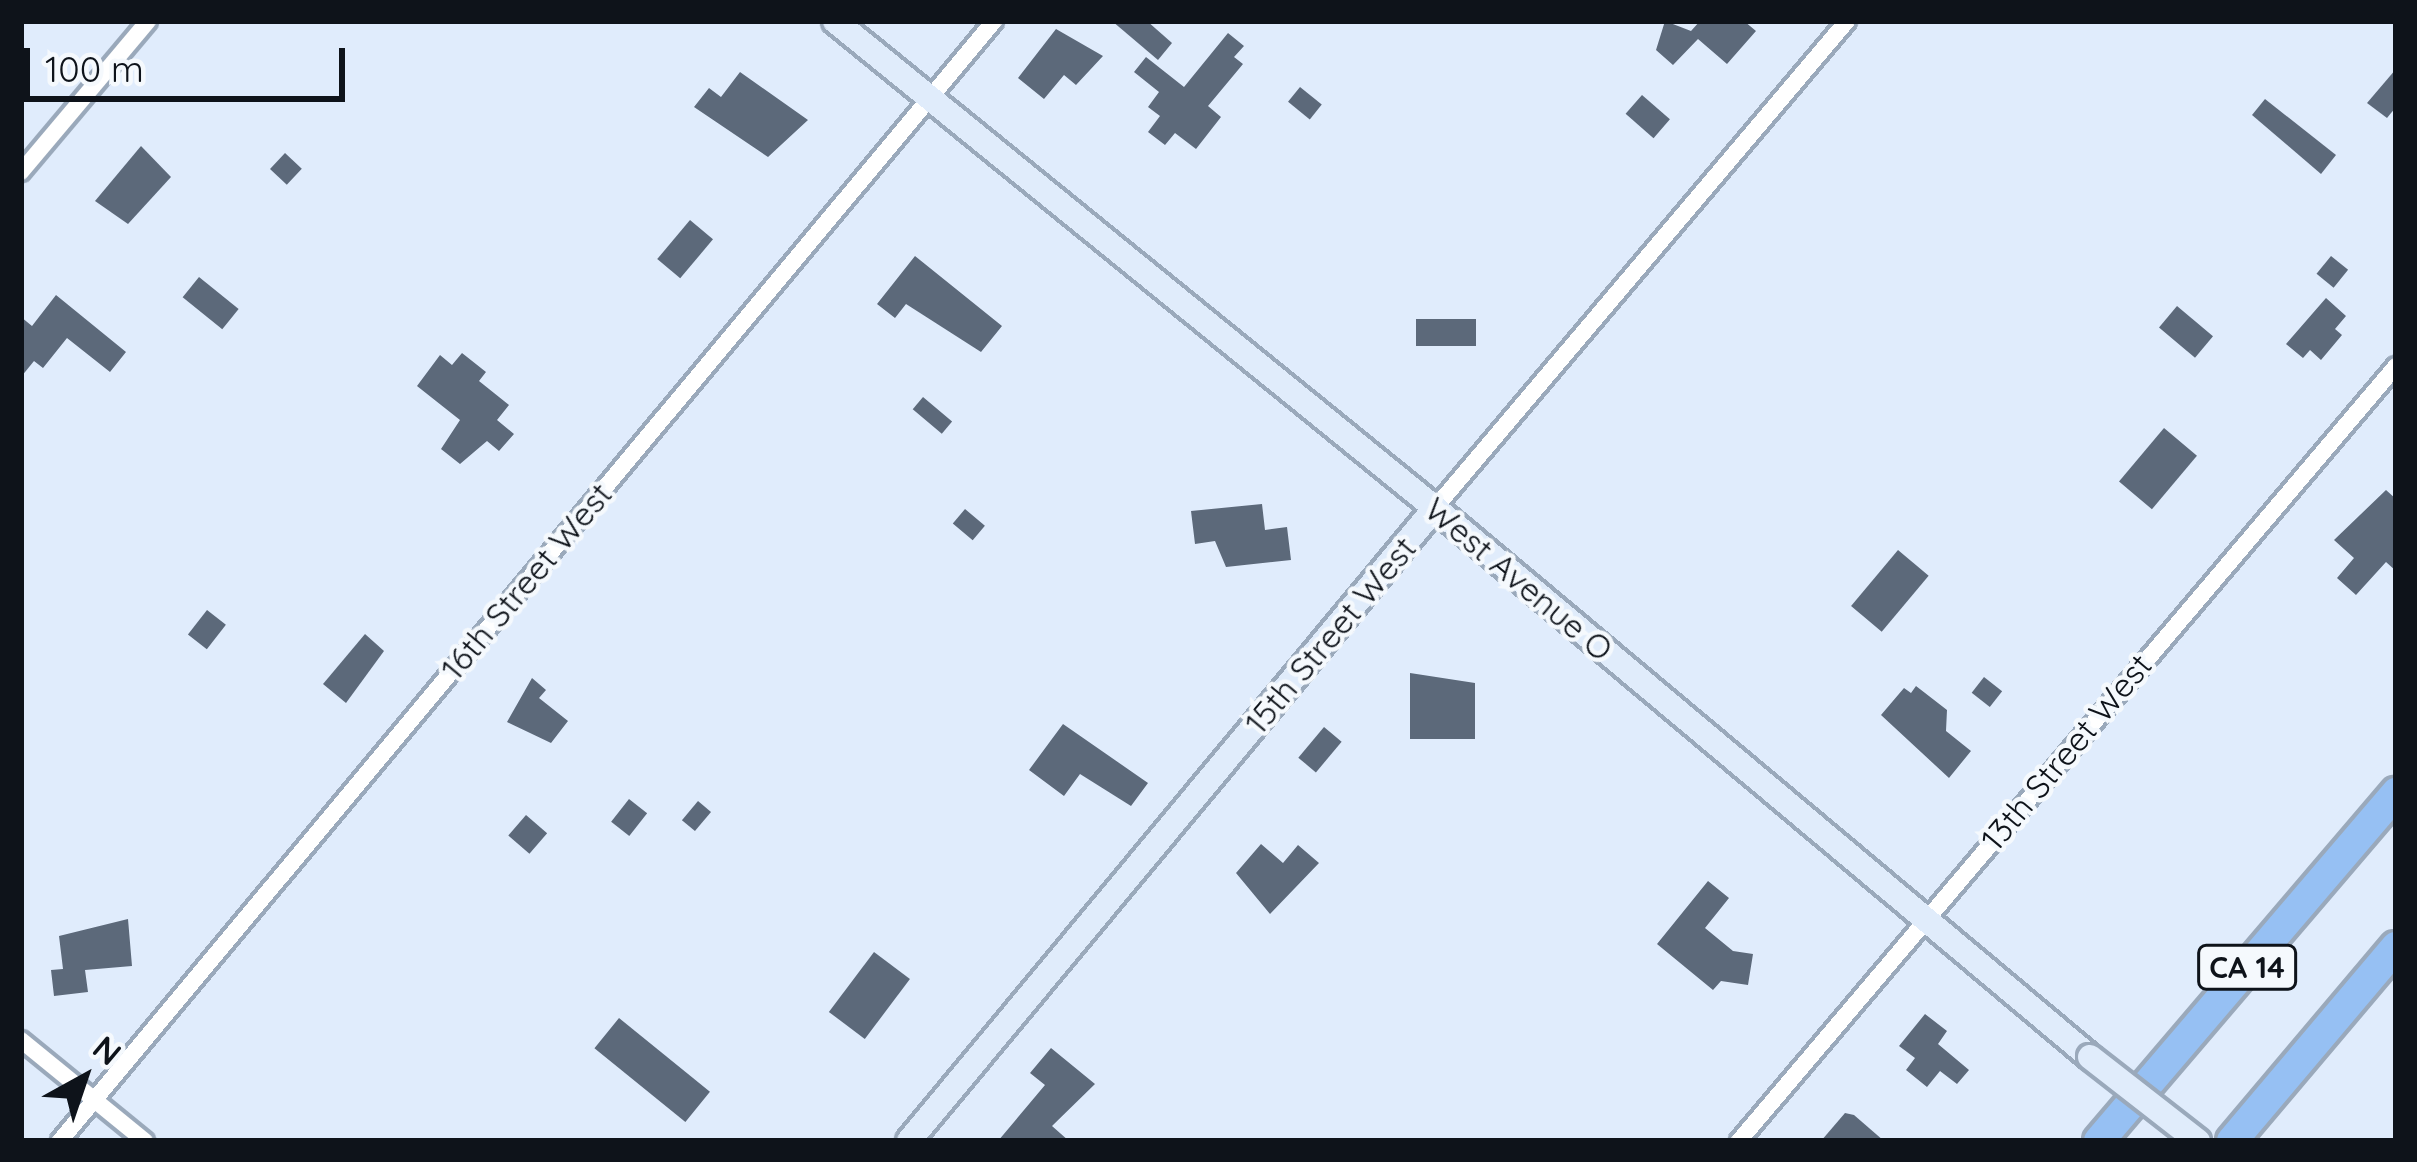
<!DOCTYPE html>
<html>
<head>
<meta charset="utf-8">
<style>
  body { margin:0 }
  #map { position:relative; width:2417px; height:1162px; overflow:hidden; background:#e0ecfc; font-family:Quicksand,sans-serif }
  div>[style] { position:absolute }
  .building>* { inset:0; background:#5c697a; transform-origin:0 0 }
  .roads { filter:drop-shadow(3px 0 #9aa9bb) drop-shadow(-3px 0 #9aa9bb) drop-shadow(0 3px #9aa9bb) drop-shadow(0 -3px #9aa9bb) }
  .street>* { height:16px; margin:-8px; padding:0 8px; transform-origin:8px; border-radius:8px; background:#fff }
  .secondary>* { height:24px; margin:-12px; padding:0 12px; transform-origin:12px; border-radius:12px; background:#e0ecfb }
  .highway>* { height:30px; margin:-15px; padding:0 15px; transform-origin:15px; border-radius:15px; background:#96c0f3 }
  .bridges { filter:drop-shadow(3px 0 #9aa9bb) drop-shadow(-3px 0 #9aa9bb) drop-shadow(0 3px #9aa9bb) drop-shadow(0 -3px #9aa9bb) }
  .secondary-bridge>* { height:24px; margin:-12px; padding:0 12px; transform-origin:12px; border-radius:12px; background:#e0ecfb }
  span { translate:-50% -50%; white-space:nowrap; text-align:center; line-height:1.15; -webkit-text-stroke:9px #f5f9fd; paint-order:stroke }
  .shield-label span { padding:3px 9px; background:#f5f9fd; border:3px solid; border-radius:9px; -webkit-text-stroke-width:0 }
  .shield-label { font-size:30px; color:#0e131a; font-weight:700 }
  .street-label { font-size:33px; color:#0e131a }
  .frame { position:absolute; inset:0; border:24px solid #0e131a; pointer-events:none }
  .north { position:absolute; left:24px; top:1018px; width:120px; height:120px; -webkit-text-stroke:9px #f5f9fd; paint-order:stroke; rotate:40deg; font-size:33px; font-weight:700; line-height:48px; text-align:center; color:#0e131a }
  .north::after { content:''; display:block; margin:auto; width:42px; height:54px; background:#0e131a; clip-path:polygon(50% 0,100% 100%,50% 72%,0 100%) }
  .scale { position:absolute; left:24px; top:48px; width:321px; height:54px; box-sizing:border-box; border:6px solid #0e131a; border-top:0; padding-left:15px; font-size:36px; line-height:42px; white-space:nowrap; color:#0e131a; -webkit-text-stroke:9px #f5f9fd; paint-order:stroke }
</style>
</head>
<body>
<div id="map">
  <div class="building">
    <i style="clip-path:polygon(1112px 21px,1147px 21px,1172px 43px,1158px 60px)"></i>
    <i style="clip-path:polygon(1665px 21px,1691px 31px,1700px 21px,1744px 21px,1756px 31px,1727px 64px,1698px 39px,1673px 65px,1656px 50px)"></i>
    <i style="clip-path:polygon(1056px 29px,1103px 56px,1076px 85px,1064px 75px,1044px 99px,1018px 78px)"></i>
    <i style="clip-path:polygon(1228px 33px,1244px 46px,1234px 57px,1243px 64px,1208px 106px,1221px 117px,1196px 149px,1175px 133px,1165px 145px,1148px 132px,1160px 116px,1148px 107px,1159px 92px,1134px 72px,1146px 57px,1184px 87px)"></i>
    <i style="clip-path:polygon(2396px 69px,2396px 107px,2387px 118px,2367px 103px)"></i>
    <i style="clip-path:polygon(740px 72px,808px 120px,768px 157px,694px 107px,709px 88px,721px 97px)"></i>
    <i style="left:1300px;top:87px;width:28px;height:19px;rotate:39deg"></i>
    <i style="left:1642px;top:95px;width:37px;height:25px;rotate:41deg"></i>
    <i style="clip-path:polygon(2265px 99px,2336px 155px,2321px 174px,2252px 115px)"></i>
    <i style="clip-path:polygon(141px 146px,171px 177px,128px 224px,95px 201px)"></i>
    <i style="left:285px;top:153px;width:23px;height:22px;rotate:43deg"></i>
    <i style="left:690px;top:220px;width:30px;height:51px;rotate:40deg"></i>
    <i style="clip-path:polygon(915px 256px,1002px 326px,981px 352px,906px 304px,895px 318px,877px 304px)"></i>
    <i style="left:2331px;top:256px;width:22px;height:23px;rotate:39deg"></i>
    <i style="left:199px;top:277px;width:51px;height:26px;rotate:39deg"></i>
    <i style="clip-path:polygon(56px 295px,126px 352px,110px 372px,67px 338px,43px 368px,34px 361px,21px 377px,21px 317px,32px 326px)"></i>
    <i style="clip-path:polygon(2326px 298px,2346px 316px,2335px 329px,2342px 335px,2321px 360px,2310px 350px,2303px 358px,2286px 344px)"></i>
    <i style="left:2177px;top:306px;width:47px;height:28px;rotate:40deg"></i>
    <i style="left:1416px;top:319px;width:60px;height:27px"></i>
    <i style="clip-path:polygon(462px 353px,486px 372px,479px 381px,509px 405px,497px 420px,514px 434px,499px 451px,487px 441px,460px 464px,441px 449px,460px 420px,417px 386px,440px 355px,452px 365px)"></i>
    <i style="left:923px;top:397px;width:38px;height:16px;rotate:40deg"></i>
    <i style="left:2164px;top:428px;width:43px;height:70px;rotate:40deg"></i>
    <i style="clip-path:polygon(2386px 490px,2396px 499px,2396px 571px,2386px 562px,2356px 595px,2337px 578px,2354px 558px,2334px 540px)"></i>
    <i style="clip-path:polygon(1262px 504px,1265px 530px,1287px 527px,1291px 560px,1226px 567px,1215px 541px,1195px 544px,1191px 511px)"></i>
    <i style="left:965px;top:509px;width:26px;height:19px;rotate:40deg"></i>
    <i style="left:1898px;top:550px;width:40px;height:73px;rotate:40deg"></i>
    <i style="left:207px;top:610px;width:24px;height:31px;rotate:38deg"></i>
    <i style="clip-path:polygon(365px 634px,384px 651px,346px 703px,323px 684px)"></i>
    <i style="clip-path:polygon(1410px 673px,1475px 683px,1475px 739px,1410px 739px)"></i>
    <i style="left:1984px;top:677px;width:23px;height:20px;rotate:38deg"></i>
    <i style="clip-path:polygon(532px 678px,546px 690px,539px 698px,568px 721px,551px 743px,507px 722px)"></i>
    <i style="clip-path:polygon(1916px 686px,1947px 710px,1946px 731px,1971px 751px,1949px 778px,1881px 715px,1904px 688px,1911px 693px)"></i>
    <i style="clip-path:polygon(1063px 724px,1148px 783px,1131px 806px,1080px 774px,1064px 796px,1029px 770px)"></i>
    <i style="left:1324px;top:727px;width:23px;height:40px;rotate:40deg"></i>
    <i style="left:629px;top:799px;width:23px;height:29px;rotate:38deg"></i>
    <i style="left:698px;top:801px;width:17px;height:25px;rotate:40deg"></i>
    <i style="left:526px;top:815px;width:28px;height:27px;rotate:41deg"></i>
    <i style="clip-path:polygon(1261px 844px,1283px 863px,1298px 845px,1319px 863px,1270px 914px,1236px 873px)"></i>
    <i style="clip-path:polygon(1708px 881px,1729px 898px,1705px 928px,1733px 951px,1753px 954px,1748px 985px,1721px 981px,1713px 990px,1657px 944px)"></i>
    <i style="clip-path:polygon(128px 919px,132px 966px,85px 970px,88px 992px,54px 996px,51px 970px,63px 969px,59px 936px)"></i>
    <i style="left:874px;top:952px;width:45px;height:75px;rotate:37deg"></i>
    <i style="clip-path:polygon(1925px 1014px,1947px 1031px,1938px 1044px,1969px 1070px,1957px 1084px,1940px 1071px,1927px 1087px,1906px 1070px,1915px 1058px,1899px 1046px)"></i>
    <i style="left:619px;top:1018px;width:117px;height:39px;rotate:39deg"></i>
    <i style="clip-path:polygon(1051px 1048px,1095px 1084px,1052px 1126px,1069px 1141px,998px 1141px,1045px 1085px,1030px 1073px)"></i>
    <i style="clip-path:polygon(1845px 1113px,1854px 1115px,1884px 1141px,1821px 1141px)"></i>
  </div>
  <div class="roads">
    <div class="street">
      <i style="left:21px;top:172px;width:197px;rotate:-49.9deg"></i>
      <i style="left:1435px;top:508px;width:638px;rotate:-49.77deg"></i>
      <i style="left:21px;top:1040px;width:160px;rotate:39.2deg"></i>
      <i style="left:60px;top:1141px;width:1458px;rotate:-50.17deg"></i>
      <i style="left:1739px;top:1141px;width:1016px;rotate:-49.71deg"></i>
    </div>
    <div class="secondary">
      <i style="left:835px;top:21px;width:773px;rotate:39.07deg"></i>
      <i style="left:1435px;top:508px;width:855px;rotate:39.97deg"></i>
      <i style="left:909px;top:1141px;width:823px;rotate:-50.27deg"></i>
    </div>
    <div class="highway">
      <i style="left:2099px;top:1141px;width:458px;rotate:-49.5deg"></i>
      <i style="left:2232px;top:1141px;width:254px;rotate:-49.8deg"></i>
    </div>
  </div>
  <div class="bridges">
    <div class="secondary-bridge">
      <i style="left:2090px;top:1057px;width:137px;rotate:37.9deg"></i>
    </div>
  </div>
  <div class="shield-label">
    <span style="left:2247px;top:967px">CA 14</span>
  </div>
  <div class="street-label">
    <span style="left:1519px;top:579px;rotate:40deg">West Avenue O</span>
    <span style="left:526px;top:581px;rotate:-50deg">16th Street West</span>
    <span style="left:1330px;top:635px;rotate:-50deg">15th Street West</span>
    <span style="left:2066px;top:752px;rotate:-50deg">13th Street West</span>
  </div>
  <div class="frame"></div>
  <div class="north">N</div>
  <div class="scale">100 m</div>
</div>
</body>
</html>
